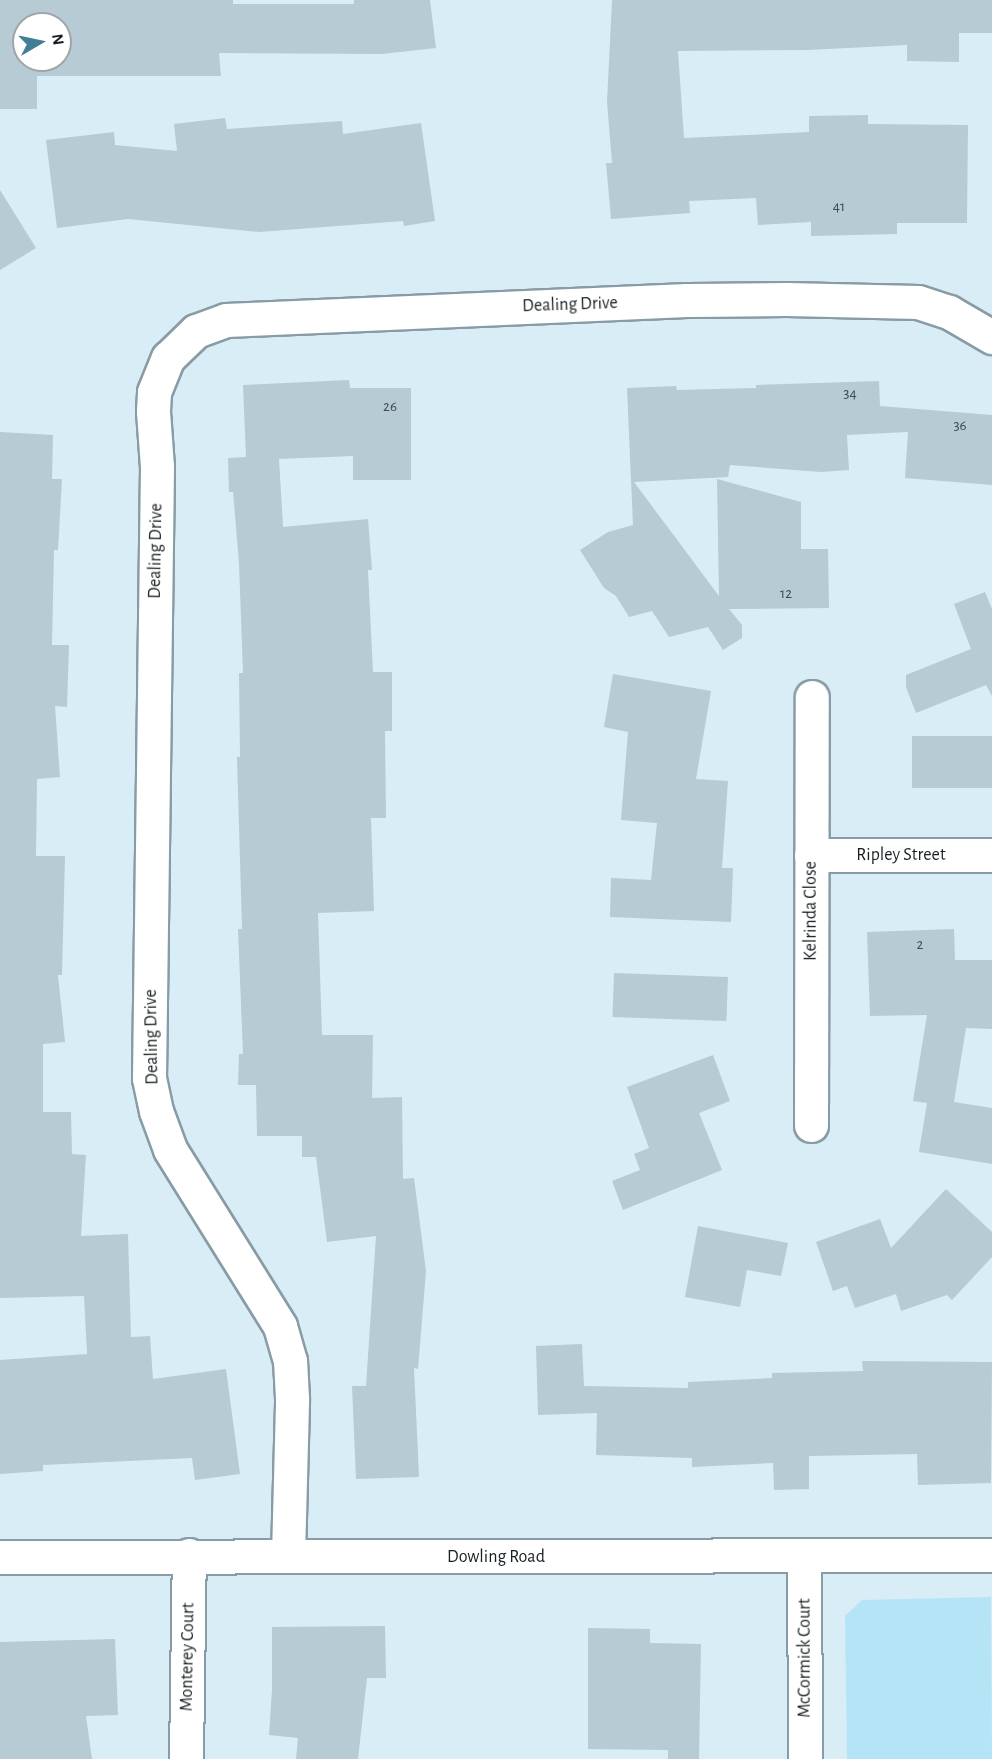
<!DOCTYPE html>
<html>
<head>
<meta charset="utf-8">
<style>
  body { margin:0 }
  #map { position:relative; width:992px; height:1759px; overflow:hidden; background:#d8edf6; font-family:"Alegreya Sans",sans-serif }
  div>[style] { position:absolute }
  .green>* { inset:0; background:#b5e4f7 }
  .building>* { inset:0; background:#b6cbd4; transform-origin:0 0 }
  .roads { filter:drop-shadow(2px 0 #889ca5) drop-shadow(-2px 0 #889ca5) drop-shadow(0 2px #889ca5) drop-shadow(0 -2px #889ca5) }
  .minor>* { height:33px; margin:-16.5px; padding:0 16.5px; transform-origin:16.5px; border-radius:16.5px; background:#fff }
  span { translate:-50% -50%; white-space:nowrap; text-align:center; line-height:1.15; -webkit-text-stroke:5px #fff; paint-order:stroke }
  .number-label { font-size:15px; color:#3f4a4e }
  .number-label span { -webkit-text-stroke-width:0 }
  .street-label { font-size:18px; color:#171f22 }
  .north { position:absolute; left:12px; top:12px; width:60px; height:60px; box-sizing:border-box; background:#fff; border:2px solid #a2a5a7; border-radius:50%; rotate:81deg; font-size:16px; font-weight:700; line-height:24px; text-align:center; color:#171f22 }
  .north::after { content:''; display:block; margin:auto; width:21px; height:27px; background:#427f96; clip-path:polygon(50% 0,100% 100%,50% 72%,0 100%) }
</style>
</head>
<body>
<div id="map">
  <div class="green">
    <i style="clip-path:polygon(991px 1597px,992px 1759px,847px 1759px,845px 1616px,862px 1600px)"></i>
  </div>
  <div class="building">
    <i style="clip-path:polygon(evenodd,0 0,233px 0,233px 4px,354px 4px,354px 0,430px 0,436px 48px,382px 54px,219px 53px,221px 76px,37px 76px,37px 109px,0 109px,0 0,24px 24px,60px 24px,60px 60px,24px 60px,24px 24px)"></i>
    <i style="clip-path:polygon(612px 0,992px 0,992px 33px,959px 33px,959px 62px,907px 61px,907px 45px,808px 50px,678px 51px,684px 138px,809px 132px,809px 116px,868px 115px,868px 124px,968px 125px,967px 223px,897px 223px,897px 234px,811px 236px,811px 222px,758px 225px,756px 198px,689px 201px,690px 213px,611px 219px,606px 163px,612px 163px,607px 102px)"></i>
    <i style="clip-path:polygon(225px 118px,227px 129px,342px 121px,343px 134px,421px 123px,435px 221px,404px 226px,403px 221px,259px 232px,128px 219px,57px 228px,46px 140px,114px 132px,115px 145px,177px 151px,174px 124px)"></i>
    <i style="clip-path:polygon(0 190px,36px 248px,0 270px)"></i>
    <i style="clip-path:polygon(349px 380px,350px 388px,411px 388px,411px 480px,353px 480px,353px 456px,279px 459px,283px 527px,368px 519px,372px 570px,368px 570px,373px 672px,392px 672px,392px 731px,385px 731px,386px 818px,371px 818px,374px 911px,318px 913px,322px 1035px,373px 1035px,372px 1098px,402px 1097px,403px 1179px,414px 1178px,426px 1271px,418px 1369px,414px 1368px,419px 1477px,356px 1479px,352px 1386px,366px 1386px,376px 1236px,327px 1242px,316px 1157px,302px 1157px,302px 1136px,257px 1136px,256px 1085px,238px 1085px,239px 1054px,243px 1054px,238px 929px,242px 929px,237px 757px,240px 757px,239px 673px,243px 673px,239px 563px,233px 492px,229px 492px,228px 458px,246px 457px,243px 385px)"></i>
    <i style="clip-path:polygon(879px 381px,880px 406px,992px 415px,992px 485px,905px 478px,908px 432px,847px 435px,849px 470px,821px 472px,730px 465px,728px 477px,634px 482px,719px 596px,717px 479px,801px 502px,801px 549px,828px 549px,829px 608px,729px 609px,742px 625px,742px 638px,723px 650px,708px 627px,669px 637px,652px 611px,629px 617px,616px 596px,604px 588px,580px 550px,608px 532px,633px 525px,627px 388px,676px 386px,677px 390px,756px 388px,756px 385px)"></i>
    <i style="clip-path:polygon(0 432px,53px 435px,52px 479px,62px 479px,58px 550px,54px 550px,52px 645px,69px 645px,67px 707px,55px 706px,60px 777px,37px 779px,36px 856px,65px 856px,62px 975px,58px 975px,65px 1042px,43px 1044px,43px 1112px,71px 1112px,72px 1154px,86px 1155px,81px 1236px,128px 1234px,131px 1337px,150px 1336px,153px 1379px,226px 1369px,240px 1474px,195px 1480px,192px 1458px,43px 1465px,43px 1471px,0 1474px,0 1360px,87px 1354px,84px 1296px,0 1298px)"></i>
    <i style="clip-path:polygon(985px 592px,992px 609px,992px 696px,986px 685px,916px 713px,906px 687px,906px 675px,971px 649px,954px 604px)"></i>
    <i style="clip-path:polygon(613px 674px,711px 691px,696px 779px,728px 781px,722px 868px,733px 868px,731px 922px,610px 917px,611px 878px,651px 880px,657px 823px,621px 820px,628px 732px,604px 727px)"></i>
    <i style="left:992px;top:736px;width:52px;height:80px;rotate:90deg"></i>
    <i style="clip-path:polygon(954px 929px,955px 960px,992px 960px,992px 1029px,966px 1028px,954px 1102px,992px 1108px,992px 1164px,919px 1152px,927px 1103px,913px 1101px,927px 1015px,870px 1016px,867px 932px)"></i>
    <i style="left:614px;top:973px;width:114px;height:44px;rotate:2deg"></i>
    <i style="clip-path:polygon(713px 1055px,730px 1101px,699px 1113px,722px 1170px,623px 1210px,612px 1181px,640px 1170px,634px 1154px,649px 1148px,627px 1087px)"></i>
    <i style="clip-path:polygon(946px 1189px,992px 1232px,992px 1257px,952px 1300px,947px 1295px,901px 1311px,896px 1294px,855px 1308px,847px 1286px,833px 1291px,816px 1242px,880px 1219px,891px 1248px)"></i>
    <i style="clip-path:polygon(698px 1226px,788px 1243px,781px 1276px,747px 1270px,740px 1307px,685px 1297px)"></i>
    <i style="clip-path:polygon(582px 1344px,584px 1386px,688px 1388px,688px 1382px,772px 1378px,772px 1373px,863px 1371px,862px 1361px,992px 1362px,991px 1483px,918px 1485px,917px 1454px,809px 1456px,809px 1489px,774px 1490px,773px 1463px,692px 1467px,692px 1458px,596px 1455px,597px 1413px,538px 1415px,536px 1346px)"></i>
    <i style="clip-path:polygon(385px 1626px,386px 1678px,367px 1678px,358px 1759px,296px 1759px,298px 1738px,269px 1735px,272px 1690px,272px 1627px)"></i>
    <i style="clip-path:polygon(588px 1628px,650px 1629px,650px 1643px,701px 1644px,699px 1759px,668px 1759px,668px 1750px,588px 1749px)"></i>
    <i style="clip-path:polygon(115px 1639px,118px 1715px,86px 1716px,92px 1759px,0 1759px,0 1642px)"></i>
  </div>
  <div class="roads">
    <div class="minor">
      <i style="left:811px;top:855px;width:181px"></i>
      <i style="left:811px;top:1125px;width:428px;rotate:-89.9deg"></i>
      <i style="left:288px;top:1556px;width:158px;rotate:-88.5deg"></i>
      <i style="left:292px;top:1398px;width:37px;rotate:-93deg"></i>
      <i style="left:290px;top:1361px;width:36px;rotate:-106deg"></i>
      <i style="left:280px;top:1326px;width:208px;rotate:-121.9deg"></i>
      <i style="left:170px;top:1149px;width:40px;rotate:-110.2deg"></i>
      <i style="left:156px;top:1111px;width:34px;rotate:-102deg"></i>
      <i style="left:149px;top:1078px;width:611px;rotate:-89.25deg"></i>
      <i style="left:157px;top:467px;width:56px;rotate:-94.1deg"></i>
      <i style="left:153px;top:411px;width:19px;rotate:-87deg"></i>
      <i style="left:154px;top:392px;width:37px;rotate:-68deg"></i>
      <i style="left:168px;top:358px;width:39px;rotate:-44deg"></i>
      <i style="left:196px;top:331px;width:32px;rotate:-20deg"></i>
      <i style="left:226px;top:320px;width:461px;rotate:-2.5deg"></i>
      <i style="left:687px;top:300px;width:100px;rotate:-0.6deg"></i>
      <i style="left:787px;top:299px;width:131px;rotate:1.3deg"></i>
      <i style="left:918px;top:302px;width:33px;rotate:18deg"></i>
      <i style="left:949px;top:312px;width:50px;rotate:30.2deg"></i>
      <i style="left:0;top:1557px;width:992px;rotate:-0.12deg"></i>
      <i style="left:804px;top:1557px;width:202px;rotate:89.7deg"></i>
      <i style="left:186px;top:1759px;width:204px;rotate:-89.2deg"></i>
    </div>
  </div>
  <div class="number-label">
    <span style="left:839px;top:207px">41</span>
    <span style="left:850px;top:394px">34</span>
    <span style="left:390px;top:407px">26</span>
    <span style="left:960px;top:426px">36</span>
    <span style="left:786px;top:594px">12</span>
    <span style="left:920px;top:945px">2</span>
  </div>
  <div class="street-label">
    <span style="left:570px;top:305px;rotate:-2deg">Dealing Drive</span>
    <span style="left:156px;top:551px;rotate:-89deg">Dealing Drive</span>
    <span style="left:901px;top:855px">Ripley Street</span>
    <span style="left:811px;top:911px;rotate:-90deg">Kelrinda Close</span>
    <span style="left:152px;top:1037px;rotate:-91deg">Dealing Drive</span>
    <span style="left:496px;top:1557px">Dowling Road</span>
    <span style="left:188px;top:1657px;rotate:-89deg">Monterey Court</span>
    <span style="left:805px;top:1658px;rotate:-90deg">McCormick Court</span>
  </div>
  <div class="north">N</div>
</div>
</body>
</html>
